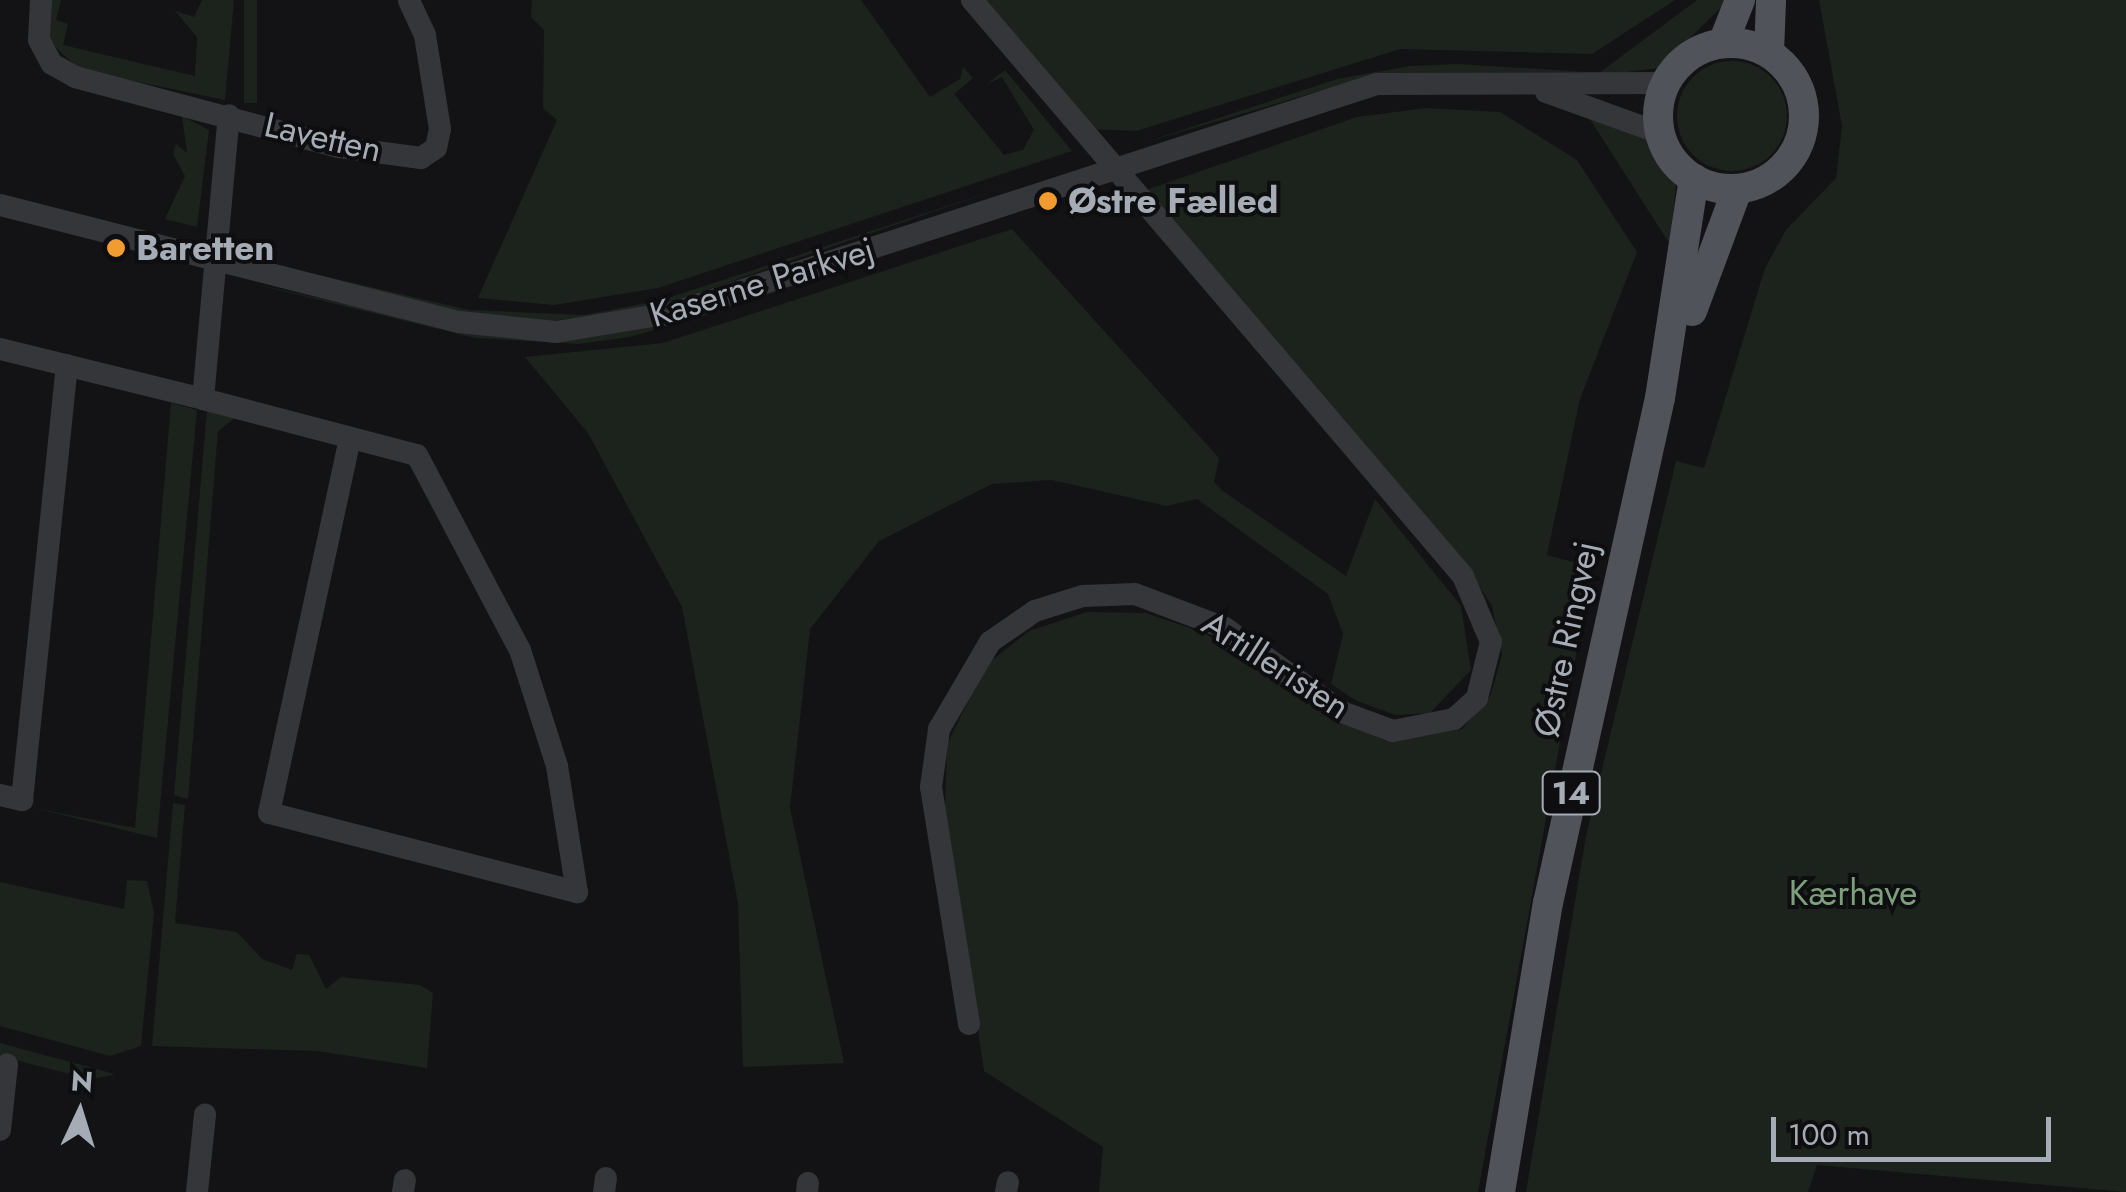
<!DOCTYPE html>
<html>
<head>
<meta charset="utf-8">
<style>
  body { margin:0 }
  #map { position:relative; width:2126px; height:1192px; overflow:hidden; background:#131315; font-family:Jost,sans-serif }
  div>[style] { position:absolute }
  .green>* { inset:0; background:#1b231c; transform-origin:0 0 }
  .round { border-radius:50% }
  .minor>* { height:22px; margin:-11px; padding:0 11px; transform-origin:11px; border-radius:11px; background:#34363a }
  .major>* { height:30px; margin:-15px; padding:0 15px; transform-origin:15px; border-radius:15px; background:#505359 }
  .major>.ring { margin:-15px; padding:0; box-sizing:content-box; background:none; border:30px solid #505359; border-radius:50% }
  .dots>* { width:28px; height:28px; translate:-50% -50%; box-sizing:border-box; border:5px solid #0e0e10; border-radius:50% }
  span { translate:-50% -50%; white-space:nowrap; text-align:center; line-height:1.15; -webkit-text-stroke:8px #0e0e10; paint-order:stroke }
  .shield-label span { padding:2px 8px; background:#0e0e10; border:2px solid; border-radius:8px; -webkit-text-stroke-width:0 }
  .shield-label { font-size:32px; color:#a5acb5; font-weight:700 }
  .street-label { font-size:35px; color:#a5acb5 }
  .poi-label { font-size:35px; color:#a5acb5; font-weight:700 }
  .left { translate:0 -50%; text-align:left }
  .park-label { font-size:35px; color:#7da07c }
  .north { position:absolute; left:30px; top:1062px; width:100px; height:100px; -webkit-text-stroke:8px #0e0e10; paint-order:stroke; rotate:4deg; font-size:28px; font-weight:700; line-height:40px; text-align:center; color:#a5acb5 }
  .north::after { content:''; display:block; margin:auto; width:35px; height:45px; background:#a5acb5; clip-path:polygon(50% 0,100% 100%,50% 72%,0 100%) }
  .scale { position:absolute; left:1771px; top:1117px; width:280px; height:45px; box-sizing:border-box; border:5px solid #a5acb5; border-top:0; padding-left:12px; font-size:30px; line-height:35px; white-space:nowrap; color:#a5acb5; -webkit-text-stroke:8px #0e0e10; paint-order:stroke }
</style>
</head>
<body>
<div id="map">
  <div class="green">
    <i style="clip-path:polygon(51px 0,61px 0,56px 20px,68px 24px,63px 45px,195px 76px,197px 37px,175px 11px,194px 17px,202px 0,234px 0,225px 100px,80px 70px,50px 42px)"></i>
    <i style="left:244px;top:0;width:13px;height:103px"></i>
    <i style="clip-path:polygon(532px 0,861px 0,930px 97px,960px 79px,963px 67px,973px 78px,954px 94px,1004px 155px,1023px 150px,1034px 130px,1002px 77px,987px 84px,1005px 70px,1072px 151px,658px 288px,554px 305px,478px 298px,557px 120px,543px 108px,544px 30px,531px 17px)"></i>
    <i style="clip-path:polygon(982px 0,1675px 0,1592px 54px,1400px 49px,1136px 131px,1089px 129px)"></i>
    <i style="clip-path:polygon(1697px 0,1729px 0,1659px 68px,1595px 76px)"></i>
    <i style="clip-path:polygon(1819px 0,2126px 0,2126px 1192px,1817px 1165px,1808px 1192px,1526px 1192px,1586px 836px,1676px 461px,1704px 468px,1765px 268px,1786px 230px,1836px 178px,1842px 126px)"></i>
    <i class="round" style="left:1677px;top:61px;width:110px;height:110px"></i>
    <i style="clip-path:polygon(1457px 64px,1587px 72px,1377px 74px,1143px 143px,1337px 79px,1410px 66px)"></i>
    <i style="clip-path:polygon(1426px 108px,1500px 112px,1577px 160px,1637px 252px,1580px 399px,1547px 555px,1592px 567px,1478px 1192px,1099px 1192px,1103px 1147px,984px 1071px,945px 810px,947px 744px,986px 665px,1029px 631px,1087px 612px,1146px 613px,1204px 633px,1384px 740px,1462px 729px,1490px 697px,1502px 655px,1492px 606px,1464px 562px,1146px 190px,1357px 117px)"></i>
    <i style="clip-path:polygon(182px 116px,209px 130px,197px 227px,165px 219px,185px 176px,173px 154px,176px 144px,187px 153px)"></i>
    <i style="clip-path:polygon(1588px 116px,1647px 139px,1676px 183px,1671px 246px)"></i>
    <i style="clip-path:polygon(1011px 185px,662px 305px,553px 321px,467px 313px,251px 259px,469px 310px,584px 315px,662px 300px)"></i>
    <i style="clip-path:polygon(1018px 208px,711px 314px,629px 337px,579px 344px,475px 338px,246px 282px,473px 333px,578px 339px,661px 325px)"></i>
    <i style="clip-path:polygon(1012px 229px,1219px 458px,1214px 482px,1223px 491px,1346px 576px,1375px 499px,1461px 606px,1471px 670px,1430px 713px,1395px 715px,1355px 700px,1331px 684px,1343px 634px,1328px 594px,1197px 499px,1167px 506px,1052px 480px,992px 484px,879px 541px,810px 629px,790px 808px,844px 1063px,743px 1067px,738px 903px,682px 607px,588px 433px,525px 357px,663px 343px)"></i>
    <i style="clip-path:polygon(171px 403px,197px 410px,157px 838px,34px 808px,135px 828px)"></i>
    <i style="clip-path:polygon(207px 410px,235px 418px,218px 431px,188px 799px,174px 795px)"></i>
    <i style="clip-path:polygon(173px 803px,185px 805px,175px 923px,237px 932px,262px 959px,292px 970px,297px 954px,309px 955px,326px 989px,341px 977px,420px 985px,433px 993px,427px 1068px,317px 1051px,152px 1046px)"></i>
    <i style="clip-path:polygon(127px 880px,147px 881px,154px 913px,141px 1046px,110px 1056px,0 1026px,0 882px,124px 909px)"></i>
    <i style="clip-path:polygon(0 1043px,111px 1073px,114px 1075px,90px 1079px,26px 1063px,0 1055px)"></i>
  </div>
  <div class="minor">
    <i style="left:41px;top:0;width:40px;rotate:92.9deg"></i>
    <i style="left:39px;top:40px;width:27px;rotate:62deg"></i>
    <i style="left:52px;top:64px;width:26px;rotate:29deg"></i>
    <i style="left:75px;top:77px;width:273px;rotate:14.9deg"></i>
    <i style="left:339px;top:147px;width:83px;rotate:7.6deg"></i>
    <i style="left:421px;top:158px;width:18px;rotate:-34deg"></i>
    <i style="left:436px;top:148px;width:19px;rotate:-78deg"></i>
    <i style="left:440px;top:129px;width:95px;rotate:-99.1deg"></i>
    <i style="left:425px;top:35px;width:38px;rotate:-115deg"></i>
    <i style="left:1546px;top:92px;width:121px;rotate:19.8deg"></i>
    <i style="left:0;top:205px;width:475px;rotate:14.3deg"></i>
    <i style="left:460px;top:322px;width:97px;rotate:5.9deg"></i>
    <i style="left:556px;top:332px;width:121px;rotate:-9.5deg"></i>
    <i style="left:675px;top:312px;width:738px;rotate:-17.99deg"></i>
    <i style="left:1377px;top:84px;width:289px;rotate:-0.2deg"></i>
    <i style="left:0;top:349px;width:209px;rotate:13.8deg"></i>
    <i style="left:203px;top:399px;width:221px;rotate:14.7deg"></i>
    <i style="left:417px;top:455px;width:221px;rotate:62.2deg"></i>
    <i style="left:520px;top:650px;width:122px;rotate:72.3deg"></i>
    <i style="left:557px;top:766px;width:128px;rotate:81deg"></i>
    <i style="left:577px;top:892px;width:318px;rotate:-165.6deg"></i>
    <i style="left:269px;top:813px;width:384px;rotate:-77.8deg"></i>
    <i style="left:203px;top:399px;width:285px;rotate:-84.8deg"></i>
    <i style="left:0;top:795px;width:23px;rotate:13deg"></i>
    <i style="left:22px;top:800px;width:437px;rotate:-84.1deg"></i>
    <i style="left:969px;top:1024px;width:240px;rotate:-99.1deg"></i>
    <i style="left:931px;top:787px;width:59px;rotate:-82.1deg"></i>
    <i style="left:939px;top:729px;width:101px;rotate:-59.6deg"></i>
    <i style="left:990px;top:642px;width:55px;rotate:-34.6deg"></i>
    <i style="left:1035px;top:611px;width:50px;rotate:-17.4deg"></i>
    <i style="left:1083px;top:596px;width:52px;rotate:-2.2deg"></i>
    <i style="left:1135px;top:594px;width:96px;rotate:20.7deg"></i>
    <i style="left:1225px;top:628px;width:144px;rotate:35.7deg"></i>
    <i style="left:1342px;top:712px;width:54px;rotate:20.4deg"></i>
    <i style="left:1393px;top:731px;width:62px;rotate:-11.1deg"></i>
    <i style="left:1454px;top:719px;width:31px;rotate:-42deg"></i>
    <i style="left:1477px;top:698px;width:58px;rotate:-76deg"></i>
    <i style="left:1491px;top:642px;width:72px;rotate:-113deg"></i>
    <i style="left:1463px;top:576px;width:757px;rotate:-130.45deg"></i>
    <i style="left:0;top:1130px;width:66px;rotate:-83.9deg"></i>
    <i style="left:197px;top:1192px;width:78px;rotate:-84.1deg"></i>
    <i style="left:403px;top:1192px;width:12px;rotate:-81deg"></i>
    <i style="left:604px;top:1192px;width:14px;rotate:-82deg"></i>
    <i style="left:807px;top:1192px;width:9px;rotate:-84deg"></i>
    <i style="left:1006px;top:1192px;width:10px;rotate:-79deg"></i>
  </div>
  <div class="major">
    <i class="ring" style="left:1658px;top:43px;width:116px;height:116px"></i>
    <i style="left:1723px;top:43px;width:46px;rotate:-68.4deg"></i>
    <i style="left:1769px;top:53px;width:53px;rotate:-87.8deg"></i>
    <i style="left:1692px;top:311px;width:129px;rotate:-69.6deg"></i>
    <i style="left:1500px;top:1192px;width:293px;rotate:-80.6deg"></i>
    <i style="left:1548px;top:903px;width:517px;rotate:-77.5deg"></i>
    <i style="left:1660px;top:398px;width:222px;rotate:-81.2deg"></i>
  </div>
  <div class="dots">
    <i style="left:1048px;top:201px;background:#f19b30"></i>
    <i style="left:116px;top:248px;background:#f19b30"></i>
  </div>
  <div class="shield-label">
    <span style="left:1571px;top:793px">14</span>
  </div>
  <div class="street-label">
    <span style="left:323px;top:137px;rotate:13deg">Lavetten</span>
    <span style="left:762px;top:282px;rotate:-17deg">Kaserne Parkvej</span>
    <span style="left:1566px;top:639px;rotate:-78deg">Østre Ringvej</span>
    <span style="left:1276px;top:665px;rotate:33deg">Artilleristen</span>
  </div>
  <div class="poi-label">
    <span class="left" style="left:1068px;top:201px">Østre Fælled</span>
    <span class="left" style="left:136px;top:248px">Baretten</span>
  </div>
  <div class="park-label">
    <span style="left:1853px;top:893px">Kærhave</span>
  </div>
  <div class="north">N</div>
  <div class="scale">100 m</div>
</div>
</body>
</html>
